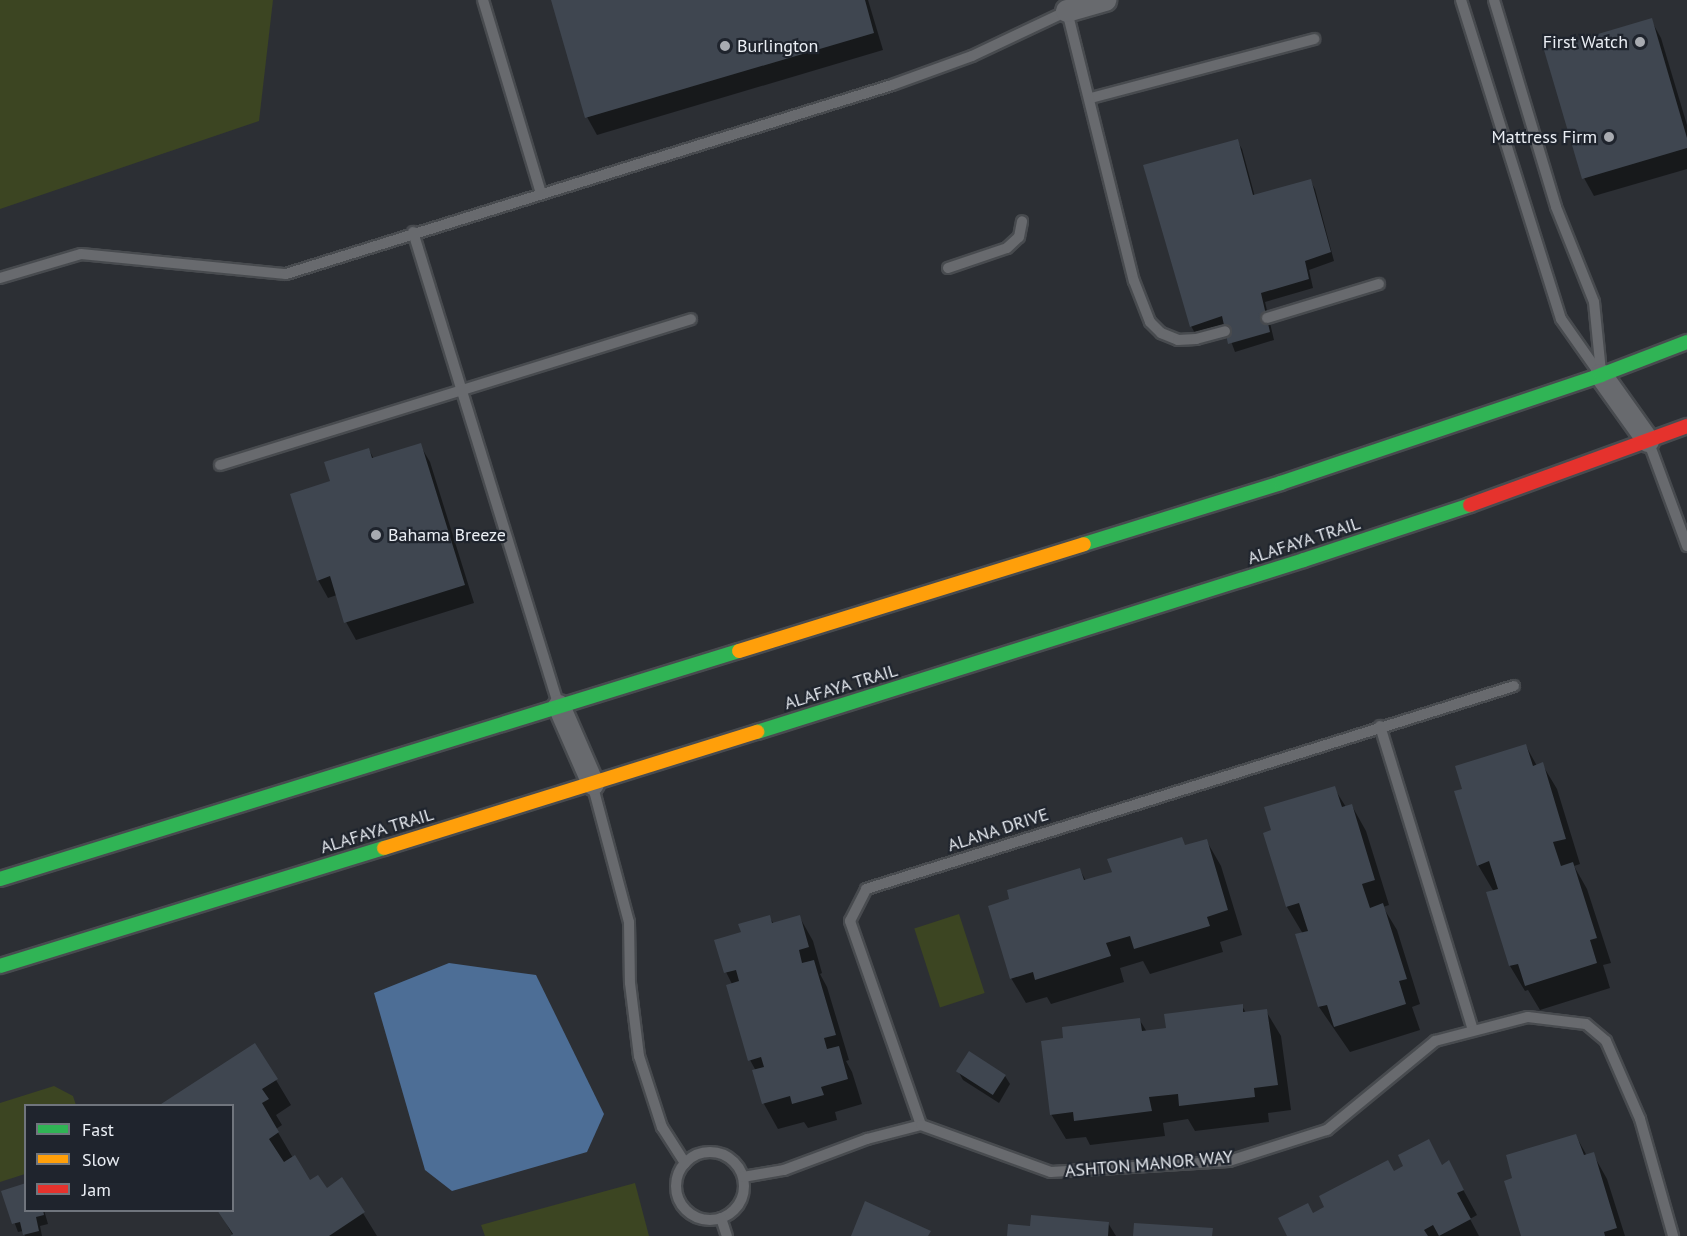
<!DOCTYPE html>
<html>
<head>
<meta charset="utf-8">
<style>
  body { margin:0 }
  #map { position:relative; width:1687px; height:1236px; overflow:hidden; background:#2c2f34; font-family:"PT Sans",sans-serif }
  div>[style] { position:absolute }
  .green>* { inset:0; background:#3c4522; transform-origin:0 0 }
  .water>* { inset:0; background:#4d6e96 }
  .shadow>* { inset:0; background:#0007 }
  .building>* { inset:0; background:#3f4650; transform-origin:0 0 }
  .roads { filter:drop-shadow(2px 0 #484b4f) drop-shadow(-2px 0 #484b4f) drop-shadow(0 2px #484b4f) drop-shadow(0 -2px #484b4f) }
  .lane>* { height:10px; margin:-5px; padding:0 5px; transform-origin:5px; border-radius:5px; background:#686a6e }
  .lane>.ring { margin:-5px; padding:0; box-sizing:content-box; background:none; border:10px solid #686a6e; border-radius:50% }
  .street>* { height:22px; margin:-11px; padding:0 11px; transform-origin:11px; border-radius:11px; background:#686a6e }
  .fast>* { height:14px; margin:-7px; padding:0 7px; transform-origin:7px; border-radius:7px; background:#30b455 }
  .slow>* { height:14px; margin:-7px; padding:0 7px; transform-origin:7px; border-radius:7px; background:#ff9f0a }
  .jam>* { height:14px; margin:-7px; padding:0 7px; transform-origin:7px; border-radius:7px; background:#e5322d }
  .dots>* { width:16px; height:16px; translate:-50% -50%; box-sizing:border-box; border:3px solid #1f242d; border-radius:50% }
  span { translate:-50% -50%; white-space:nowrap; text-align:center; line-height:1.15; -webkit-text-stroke:4.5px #1f242d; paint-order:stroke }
  .poi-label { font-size:18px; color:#eaeef4 }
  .right { translate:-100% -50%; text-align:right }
  .left { translate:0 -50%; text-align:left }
  .street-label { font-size:18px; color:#eaeef4 }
  .legend { position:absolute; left:24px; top:1104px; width:210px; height:108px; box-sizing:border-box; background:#1f242d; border:2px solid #70757d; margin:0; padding:8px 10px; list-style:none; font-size:18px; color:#eaeef4 }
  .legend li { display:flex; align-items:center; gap:12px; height:30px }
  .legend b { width:30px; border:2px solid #70757d }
</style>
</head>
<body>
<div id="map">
  <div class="green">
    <i style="clip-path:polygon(0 0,273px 0,259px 121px,0 209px)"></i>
    <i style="left:959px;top:914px;width:83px;height:47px;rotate:72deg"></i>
    <i style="clip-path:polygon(54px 1086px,73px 1096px,76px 1105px,26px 1106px,25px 1174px,0 1182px,0 1103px)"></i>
    <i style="clip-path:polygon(635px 1183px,649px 1236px,485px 1236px,481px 1225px)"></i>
  </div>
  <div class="water">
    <i style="clip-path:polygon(449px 963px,536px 975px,604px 1114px,587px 1152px,452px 1191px,425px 1170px,374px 993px)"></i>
  </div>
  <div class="shadow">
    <i style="clip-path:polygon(552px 0,868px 0,883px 50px,597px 135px,587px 117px)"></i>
    <i style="clip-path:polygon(1651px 20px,1661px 38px,1687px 125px,1687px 169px,1594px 196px,1584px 178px)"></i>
    <i style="clip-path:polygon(1237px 141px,1242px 149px,1255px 197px,1310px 180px,1315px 189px,1334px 261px,1309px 270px,1313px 288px,1265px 302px,1274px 340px,1235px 352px,1225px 325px,1196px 335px,1191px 326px)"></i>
    <i style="clip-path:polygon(420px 445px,430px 462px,474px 603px,356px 640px,346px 622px,337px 595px,328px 598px,318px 580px,332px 482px,369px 450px,374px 459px)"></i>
    <i style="clip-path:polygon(1526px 746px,1537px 766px,1542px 764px,1557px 789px,1580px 864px,1574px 866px,1587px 889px,1611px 963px,1603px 965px,1610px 988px,1540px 1010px,1528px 990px,1525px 991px,1510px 966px,1494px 892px,1478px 865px,1463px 790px)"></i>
    <i style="clip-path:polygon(1334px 788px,1346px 807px,1352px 806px,1366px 831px,1389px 905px,1383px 907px,1397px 930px,1420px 1004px,1412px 1007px,1420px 1030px,1350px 1052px,1319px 1007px,1297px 935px,1303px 934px,1287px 907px,1265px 834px,1273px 831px)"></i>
    <i style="clip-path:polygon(1206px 840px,1221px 866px,1242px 935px,1220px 942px,1223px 952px,1150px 974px,1143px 961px,1120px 968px,1124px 982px,1051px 1004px,1047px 997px,1026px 1003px,1011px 978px,1011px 900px,1080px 870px,1086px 881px)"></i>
    <i style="clip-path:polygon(799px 916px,813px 941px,822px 973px,820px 974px,827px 987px,849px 1060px,846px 1061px,852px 1072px,862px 1104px,835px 1112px,837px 1120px,808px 1128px,804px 1122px,778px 1129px,764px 1104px,756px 1071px,750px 1060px,732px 984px,726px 972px,743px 933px,769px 917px,774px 924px)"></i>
    <i style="clip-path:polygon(1242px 1006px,1246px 1013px,1266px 1011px,1281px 1036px,1291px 1110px,1268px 1113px,1269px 1122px,1195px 1131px,1188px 1119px,1163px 1123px,1165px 1136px,1090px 1145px,1086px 1137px,1066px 1139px,1051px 1114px,1065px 1039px,1139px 1019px,1147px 1032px,1168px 1029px)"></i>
    <i style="clip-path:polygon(958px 1071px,1005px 1076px,1010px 1084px,999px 1103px,963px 1080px)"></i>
    <i style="clip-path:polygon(276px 1080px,291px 1105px,276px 1115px,282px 1125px,276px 1129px,293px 1158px,310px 1182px,327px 1190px,342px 1179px,377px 1236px,233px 1236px,219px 1210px,232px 1210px,232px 1106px)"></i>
    <i style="clip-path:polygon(1576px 1136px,1587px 1156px,1593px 1154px,1607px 1179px,1625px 1236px,1523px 1236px,1514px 1179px)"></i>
    <i style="clip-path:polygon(1448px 1162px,1477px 1215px,1470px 1219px,1479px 1236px,1289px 1236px,1313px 1215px,1394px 1173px,1442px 1166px)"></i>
    <i style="clip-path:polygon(3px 1192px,26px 1210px,44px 1210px,48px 1224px,40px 1226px,42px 1236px,25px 1236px,23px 1231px,18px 1232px)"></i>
    <i style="clip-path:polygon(1108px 1223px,1116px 1236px,1008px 1236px,1031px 1227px)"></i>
  </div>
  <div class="building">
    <i style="clip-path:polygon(551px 0,865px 0,874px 33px,585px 118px)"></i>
    <i style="clip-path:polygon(1652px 18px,1687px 138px,1687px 148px,1582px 179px,1544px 50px)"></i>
    <i style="clip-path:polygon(1238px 139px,1253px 195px,1311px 179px,1331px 252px,1305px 261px,1309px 279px,1261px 293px,1270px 332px,1228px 344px,1222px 316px,1190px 327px,1143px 165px)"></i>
    <i style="clip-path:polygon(421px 443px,465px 585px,344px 623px,330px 576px,317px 581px,290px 494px,330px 481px,324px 462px,369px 448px,372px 458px)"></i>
    <i style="clip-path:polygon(1526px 744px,1533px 766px,1543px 762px,1566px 839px,1553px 842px,1561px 866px,1573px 862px,1597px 938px,1590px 940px,1597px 963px,1525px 986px,1518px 964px,1509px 966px,1486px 892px,1498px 889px,1489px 861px,1477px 866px,1454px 791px,1462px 789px,1455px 766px)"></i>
    <i style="clip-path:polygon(1335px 786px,1342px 807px,1352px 804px,1375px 880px,1362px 884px,1370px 908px,1383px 903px,1407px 979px,1399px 981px,1406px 1004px,1334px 1027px,1327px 1005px,1318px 1007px,1295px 934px,1308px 931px,1299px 903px,1286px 907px,1263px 833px,1271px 830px,1264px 807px)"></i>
    <i style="clip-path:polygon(1182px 837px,1185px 845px,1207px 839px,1228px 910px,1207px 917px,1210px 926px,1134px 949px,1130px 936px,1106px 943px,1111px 956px,1035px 980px,1033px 972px,1010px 979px,988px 906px,1009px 899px,1007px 890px,1080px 868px,1084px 880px,1112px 872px,1107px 859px)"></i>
    <i style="clip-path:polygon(770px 915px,772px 923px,800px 915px,809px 947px,799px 950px,802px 963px,814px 960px,836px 1035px,824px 1038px,827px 1049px,839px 1046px,848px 1079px,821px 1087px,824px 1095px,792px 1104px,790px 1096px,762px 1104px,752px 1070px,764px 1067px,761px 1057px,748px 1061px,726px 985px,739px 981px,736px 970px,724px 973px,714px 940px,741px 932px,738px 924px)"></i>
    <i style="clip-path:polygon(1243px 1004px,1243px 1012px,1267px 1009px,1278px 1085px,1254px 1088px,1255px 1097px,1179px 1106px,1178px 1094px,1149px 1097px,1152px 1111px,1074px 1121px,1073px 1112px,1050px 1115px,1041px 1041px,1063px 1038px,1062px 1027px,1140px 1018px,1142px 1031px,1166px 1028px,1164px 1014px)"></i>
    <i style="clip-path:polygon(255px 1043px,278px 1079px,262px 1089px,269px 1099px,262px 1103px,279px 1132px,269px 1139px,284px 1162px,295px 1155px,310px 1180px,318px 1175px,327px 1188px,342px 1177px,365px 1212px,329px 1236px,230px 1236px,233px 1234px,217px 1210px,232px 1210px,232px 1106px,158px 1106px)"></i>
    <i style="left:969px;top:1051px;width:44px;height:24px;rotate:33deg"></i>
    <i style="clip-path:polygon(1576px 1134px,1584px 1155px,1594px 1152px,1617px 1228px,1604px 1232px,1605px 1236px,1521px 1236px,1504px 1181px,1512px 1178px,1506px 1155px)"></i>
    <i style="clip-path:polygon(1429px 1139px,1442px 1165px,1449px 1160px,1464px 1190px,1457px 1193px,1471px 1219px,1439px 1236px,1433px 1225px,1424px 1230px,1428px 1236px,1287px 1236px,1278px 1218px,1308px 1203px,1313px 1213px,1324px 1207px,1319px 1196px,1388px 1160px,1394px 1171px,1403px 1166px,1398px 1155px)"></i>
    <i style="clip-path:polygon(26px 1183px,26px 1210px,43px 1210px,44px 1215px,36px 1217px,39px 1231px,23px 1235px,20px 1222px,12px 1224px,1px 1191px)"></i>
    <i style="clip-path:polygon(865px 1201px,931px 1231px,928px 1236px,851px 1236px)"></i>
    <i style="clip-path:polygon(1031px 1215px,1109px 1222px,1108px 1236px,1007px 1236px,1008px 1224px,1030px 1226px)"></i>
    <i style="clip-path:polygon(1134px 1223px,1213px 1228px,1212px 1236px,1133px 1236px)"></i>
  </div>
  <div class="roads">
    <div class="lane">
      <i style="left:483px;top:0;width:202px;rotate:73.3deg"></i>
      <i style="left:1461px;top:0;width:334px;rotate:72.6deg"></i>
      <i style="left:1561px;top:319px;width:66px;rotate:54.9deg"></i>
      <i style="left:1494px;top:0;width:216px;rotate:73.3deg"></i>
      <i style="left:1556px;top:207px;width:102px;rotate:68.2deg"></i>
      <i style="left:1594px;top:302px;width:70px;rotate:84.3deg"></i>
      <i style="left:1091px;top:98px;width:231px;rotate:-14.8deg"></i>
      <i style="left:413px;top:232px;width:493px;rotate:72.9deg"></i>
      <i style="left:948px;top:268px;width:62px;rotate:-18.7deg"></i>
      <i style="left:1007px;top:248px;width:16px;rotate:-43deg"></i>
      <i style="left:1019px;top:237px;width:16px;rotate:-79deg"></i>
      <i style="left:0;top:278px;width:84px;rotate:-16.5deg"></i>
      <i style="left:81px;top:254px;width:206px;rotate:5.6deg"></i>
      <i style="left:286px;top:274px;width:635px;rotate:-17.32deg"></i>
      <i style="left:892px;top:85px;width:85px;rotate:-19.9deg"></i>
      <i style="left:972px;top:56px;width:105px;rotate:-25.3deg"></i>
      <i style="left:1067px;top:11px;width:278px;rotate:76.1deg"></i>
      <i style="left:1134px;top:281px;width:44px;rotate:68.7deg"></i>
      <i style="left:1150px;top:322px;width:16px;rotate:45deg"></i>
      <i style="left:1161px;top:333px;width:18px;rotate:22deg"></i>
      <i style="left:1178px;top:340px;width:18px;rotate:-3deg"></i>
      <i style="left:1196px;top:339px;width:30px;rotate:-15deg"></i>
      <i style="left:1267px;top:318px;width:117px;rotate:-16.9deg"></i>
      <i style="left:1649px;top:443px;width:110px;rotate:69.7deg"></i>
      <i style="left:220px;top:465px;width:493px;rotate:-17.2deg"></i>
      <i style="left:1380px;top:726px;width:318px;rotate:73deg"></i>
      <i style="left:593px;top:787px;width:140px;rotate:75.1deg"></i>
      <i style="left:629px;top:922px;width:61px;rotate:89.1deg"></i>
      <i style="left:630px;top:983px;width:74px;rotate:83deg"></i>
      <i style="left:639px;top:1056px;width:75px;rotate:72.1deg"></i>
      <i style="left:662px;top:1127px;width:43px;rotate:57.4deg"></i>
      <i style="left:921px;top:1125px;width:216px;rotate:-109.2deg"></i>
      <i style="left:850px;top:921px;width:36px;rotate:-63deg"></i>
      <i style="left:866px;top:889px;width:679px;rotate:-17.39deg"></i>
      <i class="ring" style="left:676px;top:1152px;width:58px;height:58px"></i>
      <i style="left:743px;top:1177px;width:42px;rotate:-9.7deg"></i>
      <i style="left:784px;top:1170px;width:89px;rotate:-20.5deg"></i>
      <i style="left:867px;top:1139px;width:56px;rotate:-14.5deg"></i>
      <i style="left:921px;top:1125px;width:138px;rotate:19.9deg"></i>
      <i style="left:1051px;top:1172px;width:178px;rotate:-3.5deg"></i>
      <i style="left:1229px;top:1161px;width:103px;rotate:-17.6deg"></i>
      <i style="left:1327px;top:1130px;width:140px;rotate:-39.5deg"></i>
      <i style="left:1435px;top:1041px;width:96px;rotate:-14.5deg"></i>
      <i style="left:1528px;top:1017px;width:58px;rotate:6.9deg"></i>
      <i style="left:1586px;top:1024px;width:26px;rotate:40deg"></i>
      <i style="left:1606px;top:1041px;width:85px;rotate:66.4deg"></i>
      <i style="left:1640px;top:1119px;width:122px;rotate:74.2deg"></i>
      <i style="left:721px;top:1218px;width:19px;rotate:72deg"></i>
    </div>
    <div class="street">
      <i style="left:1067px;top:11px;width:40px;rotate:-16deg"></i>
      <i style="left:1601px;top:375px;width:81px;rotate:54.5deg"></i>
      <i style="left:559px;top:706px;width:85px;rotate:66.4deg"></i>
    </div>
    <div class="fast">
      <i style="left:1084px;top:544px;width:206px;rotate:-17.2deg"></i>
      <i style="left:1281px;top:483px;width:338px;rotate:-18.6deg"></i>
      <i style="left:1601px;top:375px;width:92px;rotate:-21deg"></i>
      <i style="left:757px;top:732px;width:573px;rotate:-17.46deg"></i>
      <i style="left:1304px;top:560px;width:175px;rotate:-18.3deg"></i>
      <i style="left:0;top:879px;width:773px;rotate:-17.15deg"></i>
      <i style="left:0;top:966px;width:402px;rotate:-17.1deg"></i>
    </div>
    <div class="slow">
      <i style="left:739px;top:651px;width:361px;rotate:-17.2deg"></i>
      <i style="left:384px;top:848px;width:391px;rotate:-17.3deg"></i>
    </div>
    <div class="jam">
      <i style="left:1470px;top:505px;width:231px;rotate:-20deg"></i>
    </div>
  </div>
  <div class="dots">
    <i style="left:1640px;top:42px;background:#a8abb1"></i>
    <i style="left:725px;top:46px;background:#a8abb1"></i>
    <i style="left:1609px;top:137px;background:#a8abb1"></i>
    <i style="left:376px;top:535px;background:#a8abb1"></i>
  </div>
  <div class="poi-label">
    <span class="right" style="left:1628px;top:42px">First Watch</span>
    <span class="left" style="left:737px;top:46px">Burlington</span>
    <span class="right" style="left:1597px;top:137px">Mattress Firm</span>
    <span class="left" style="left:388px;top:535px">Bahama Breeze</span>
  </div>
  <div class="street-label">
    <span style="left:1304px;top:541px;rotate:-18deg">ALAFAYA TRAIL</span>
    <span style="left:841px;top:687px;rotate:-17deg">ALAFAYA TRAIL</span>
    <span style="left:998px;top:830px;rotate:-18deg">ALANA DRIVE</span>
    <span style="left:377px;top:831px;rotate:-17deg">ALAFAYA TRAIL</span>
    <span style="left:1149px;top:1164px;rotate:-5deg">ASHTON MANOR WAY</span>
  </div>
  <ul class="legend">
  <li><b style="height:8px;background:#30b455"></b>Fast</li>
  <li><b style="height:8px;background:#ff9f0a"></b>Slow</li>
  <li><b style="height:8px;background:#e5322d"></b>Jam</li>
  </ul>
</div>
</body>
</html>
